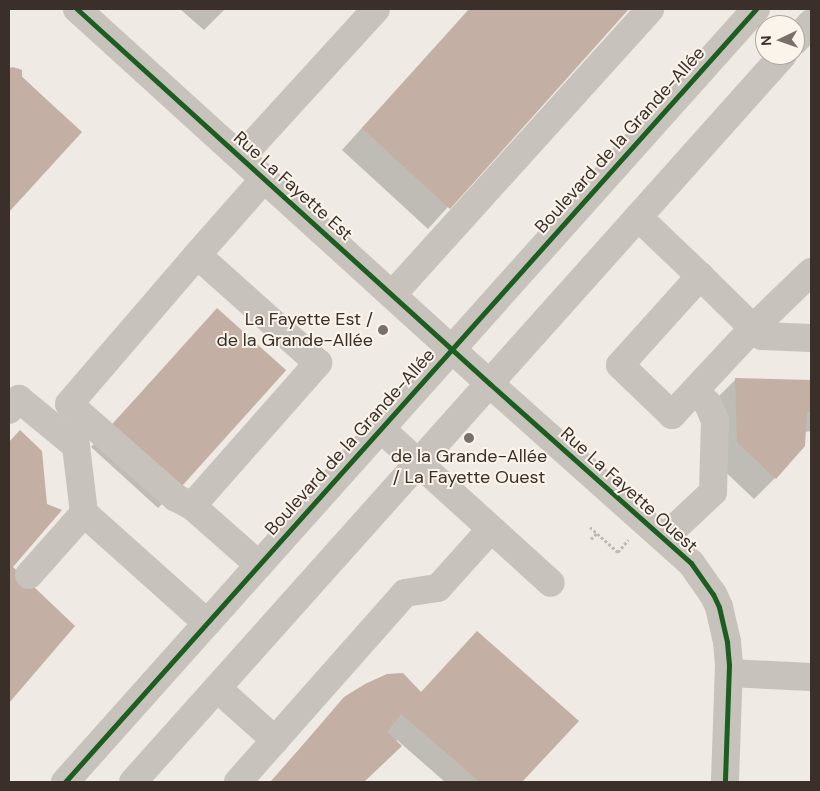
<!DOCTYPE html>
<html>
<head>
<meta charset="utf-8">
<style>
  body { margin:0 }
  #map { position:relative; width:820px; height:791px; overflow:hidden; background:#efeae3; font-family:"DM Sans",sans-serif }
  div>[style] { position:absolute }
  .shadow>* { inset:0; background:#0003 }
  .building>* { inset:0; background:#c3afa4; transform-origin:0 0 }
  .path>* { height:3px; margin-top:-1.5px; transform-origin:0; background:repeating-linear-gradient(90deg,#c1bab4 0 2.5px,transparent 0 5px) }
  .minor>* { height:28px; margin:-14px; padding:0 14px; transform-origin:14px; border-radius:14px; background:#c8c2bc }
  .cycleway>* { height:5px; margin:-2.5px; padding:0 2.5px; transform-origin:2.5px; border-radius:2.5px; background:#1b5e20 }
  .dots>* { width:14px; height:14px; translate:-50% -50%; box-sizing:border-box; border:2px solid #fbf4eb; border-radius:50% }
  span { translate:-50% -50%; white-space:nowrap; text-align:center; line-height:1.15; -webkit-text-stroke:4px #fbf4eb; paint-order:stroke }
  .street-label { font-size:18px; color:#3a2f29 }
  .poi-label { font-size:18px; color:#3a2f29 }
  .right { translate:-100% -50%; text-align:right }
  .frame { position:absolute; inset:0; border:10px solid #3a2f29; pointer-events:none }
  .north { position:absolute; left:755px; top:15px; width:50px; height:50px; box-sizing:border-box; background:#fbf4eb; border:1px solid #aea59d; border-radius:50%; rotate:267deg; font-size:14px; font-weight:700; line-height:20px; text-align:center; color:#3a2f29 }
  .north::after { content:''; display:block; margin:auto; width:18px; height:22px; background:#79706a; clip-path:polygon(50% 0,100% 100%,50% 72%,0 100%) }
</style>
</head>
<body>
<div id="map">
  <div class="shadow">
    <i style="clip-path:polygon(180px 9px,225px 9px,204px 30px)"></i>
    <i style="clip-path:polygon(469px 9px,627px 9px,428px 229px,342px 150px)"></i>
    <i style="clip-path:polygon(13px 68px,80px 132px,9px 211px,9px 69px)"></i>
    <i style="clip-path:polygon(217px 310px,179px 487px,158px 508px,91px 447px)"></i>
    <i style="clip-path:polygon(735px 380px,811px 382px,811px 431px,805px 432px,775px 478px,754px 499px,716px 463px,714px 401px)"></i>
    <i style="clip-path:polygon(20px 432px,11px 567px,74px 626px,9px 701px,9px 443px)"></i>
    <i style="clip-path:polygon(420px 693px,577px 721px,521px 782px,445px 782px,397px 740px,396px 742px,400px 746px,363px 782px,270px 782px,345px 698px)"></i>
  </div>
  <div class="building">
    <i style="clip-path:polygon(470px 9px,629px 9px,450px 209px,362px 128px)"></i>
    <i style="clip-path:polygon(13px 67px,22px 70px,22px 77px,82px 132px,9px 212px,9px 68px)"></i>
    <i style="left:217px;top:308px;width:93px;height:159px;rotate:42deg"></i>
    <i style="clip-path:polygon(735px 378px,811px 380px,811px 412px,807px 412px,805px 446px,776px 479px,737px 442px)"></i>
    <i style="clip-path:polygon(20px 430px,42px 451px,47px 504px,62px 510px,13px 567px,75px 626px,9px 703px,9px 442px)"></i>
    <i style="clip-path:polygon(477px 631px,579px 721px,522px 782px,480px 782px,401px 714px,387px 732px,402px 746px,364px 782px,271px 782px,344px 697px,365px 684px,387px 674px,403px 673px,421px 692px)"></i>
  </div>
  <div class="path">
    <i style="left:590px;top:527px;width:38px;rotate:42deg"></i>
    <i style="left:618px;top:552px;width:16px;rotate:-50deg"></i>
    <i style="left:591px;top:539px;width:8px;rotate:-45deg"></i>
  </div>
  <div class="minor">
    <i style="left:77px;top:9px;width:558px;rotate:42.24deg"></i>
    <i style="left:490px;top:384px;width:269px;rotate:41.7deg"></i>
    <i style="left:691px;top:563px;width:38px;rotate:55deg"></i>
    <i style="left:713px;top:594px;width:14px;rotate:65deg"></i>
    <i style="left:719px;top:607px;width:36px;rotate:77deg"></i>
    <i style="left:727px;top:642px;width:23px;rotate:85deg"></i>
    <i style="left:729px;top:665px;width:117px;rotate:92deg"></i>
    <i style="left:795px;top:41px;width:24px;rotate:-48deg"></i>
    <i style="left:241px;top:157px;width:200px;rotate:-47.6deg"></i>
    <i style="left:638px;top:217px;width:86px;rotate:43.6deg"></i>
    <i style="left:700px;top:276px;width:74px;rotate:44.5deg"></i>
    <i style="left:753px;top:328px;width:119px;rotate:133deg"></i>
    <i style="left:672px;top:415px;width:72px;rotate:-136.1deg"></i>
    <i style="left:620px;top:365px;width:120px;rotate:-48deg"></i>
    <i style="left:811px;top:272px;width:81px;rotate:136deg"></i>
    <i style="left:753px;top:328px;width:12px;rotate:42deg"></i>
    <i style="left:762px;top:336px;width:49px;rotate:2.3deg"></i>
    <i style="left:392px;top:295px;width:385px;rotate:-47.9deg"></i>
    <i style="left:9px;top:410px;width:15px;rotate:-48deg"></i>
    <i style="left:19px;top:399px;width:74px;rotate:39.5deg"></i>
    <i style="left:76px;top:446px;width:67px;rotate:83.2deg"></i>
    <i style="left:84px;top:513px;width:165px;rotate:41.8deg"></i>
    <i style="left:381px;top:429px;width:229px;rotate:42.2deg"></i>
    <i style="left:192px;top:506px;width:18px;rotate:-153deg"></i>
    <i style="left:176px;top:498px;width:142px;rotate:-138.7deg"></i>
    <i style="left:69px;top:404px;width:196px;rotate:-49.3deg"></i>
    <i style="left:664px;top:538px;width:67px;rotate:-43.2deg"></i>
    <i style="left:713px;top:492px;width:71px;rotate:-88.4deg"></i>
    <i style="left:715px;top:421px;width:18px;rotate:-112deg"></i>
    <i style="left:708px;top:404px;width:18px;rotate:-135deg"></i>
    <i style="left:259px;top:565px;width:89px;rotate:-138.6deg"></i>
    <i style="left:192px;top:506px;width:191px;rotate:-48.6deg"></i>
    <i style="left:318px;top:363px;width:162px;rotate:-138.2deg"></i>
    <i style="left:197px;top:255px;width:103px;rotate:-48.6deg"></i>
    <i style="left:29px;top:575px;width:83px;rotate:-48.4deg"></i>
    <i style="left:729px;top:673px;width:82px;rotate:2.8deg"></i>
    <i style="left:217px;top:688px;width:78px;rotate:41.9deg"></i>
    <i style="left:275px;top:740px;width:196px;rotate:-48.5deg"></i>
    <i style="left:405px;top:593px;width:33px;rotate:-9deg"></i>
    <i style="left:438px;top:588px;width:79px;rotate:-48.1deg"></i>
    <i style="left:65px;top:782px;width:1037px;rotate:-48.21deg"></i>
    <i style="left:133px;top:782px;width:975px;rotate:-48.2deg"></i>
    <i style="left:238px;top:782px;width:56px;rotate:-48.6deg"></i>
  </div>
  <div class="cycleway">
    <i style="left:77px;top:9px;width:558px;rotate:42.24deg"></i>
    <i style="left:490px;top:384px;width:269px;rotate:41.7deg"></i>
    <i style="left:691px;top:563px;width:38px;rotate:55deg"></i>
    <i style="left:713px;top:594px;width:14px;rotate:65deg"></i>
    <i style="left:719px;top:607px;width:36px;rotate:77deg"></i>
    <i style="left:727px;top:642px;width:23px;rotate:85deg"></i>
    <i style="left:729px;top:665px;width:117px;rotate:92deg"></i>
    <i style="left:65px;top:782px;width:1037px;rotate:-48.21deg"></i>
  </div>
  <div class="dots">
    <i style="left:383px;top:330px;background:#79706a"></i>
    <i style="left:469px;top:438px;background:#79706a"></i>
  </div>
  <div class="street-label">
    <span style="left:620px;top:140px;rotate:-48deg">Boulevard de la Grande-Allée</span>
    <span style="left:293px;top:186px;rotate:42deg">Rue La Fayette Est</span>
    <span style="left:350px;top:442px;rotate:-48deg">Boulevard de la Grande-Allée</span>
    <span style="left:629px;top:490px;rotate:42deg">Rue La Fayette Ouest</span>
  </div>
  <div class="poi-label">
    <span class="right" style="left:373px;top:330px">La Fayette Est /<br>de la Grande-Allée</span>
    <span style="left:469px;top:467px">de la Grande-Allée<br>/ La Fayette Ouest</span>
  </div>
  <div class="frame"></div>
  <div class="north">N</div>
</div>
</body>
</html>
